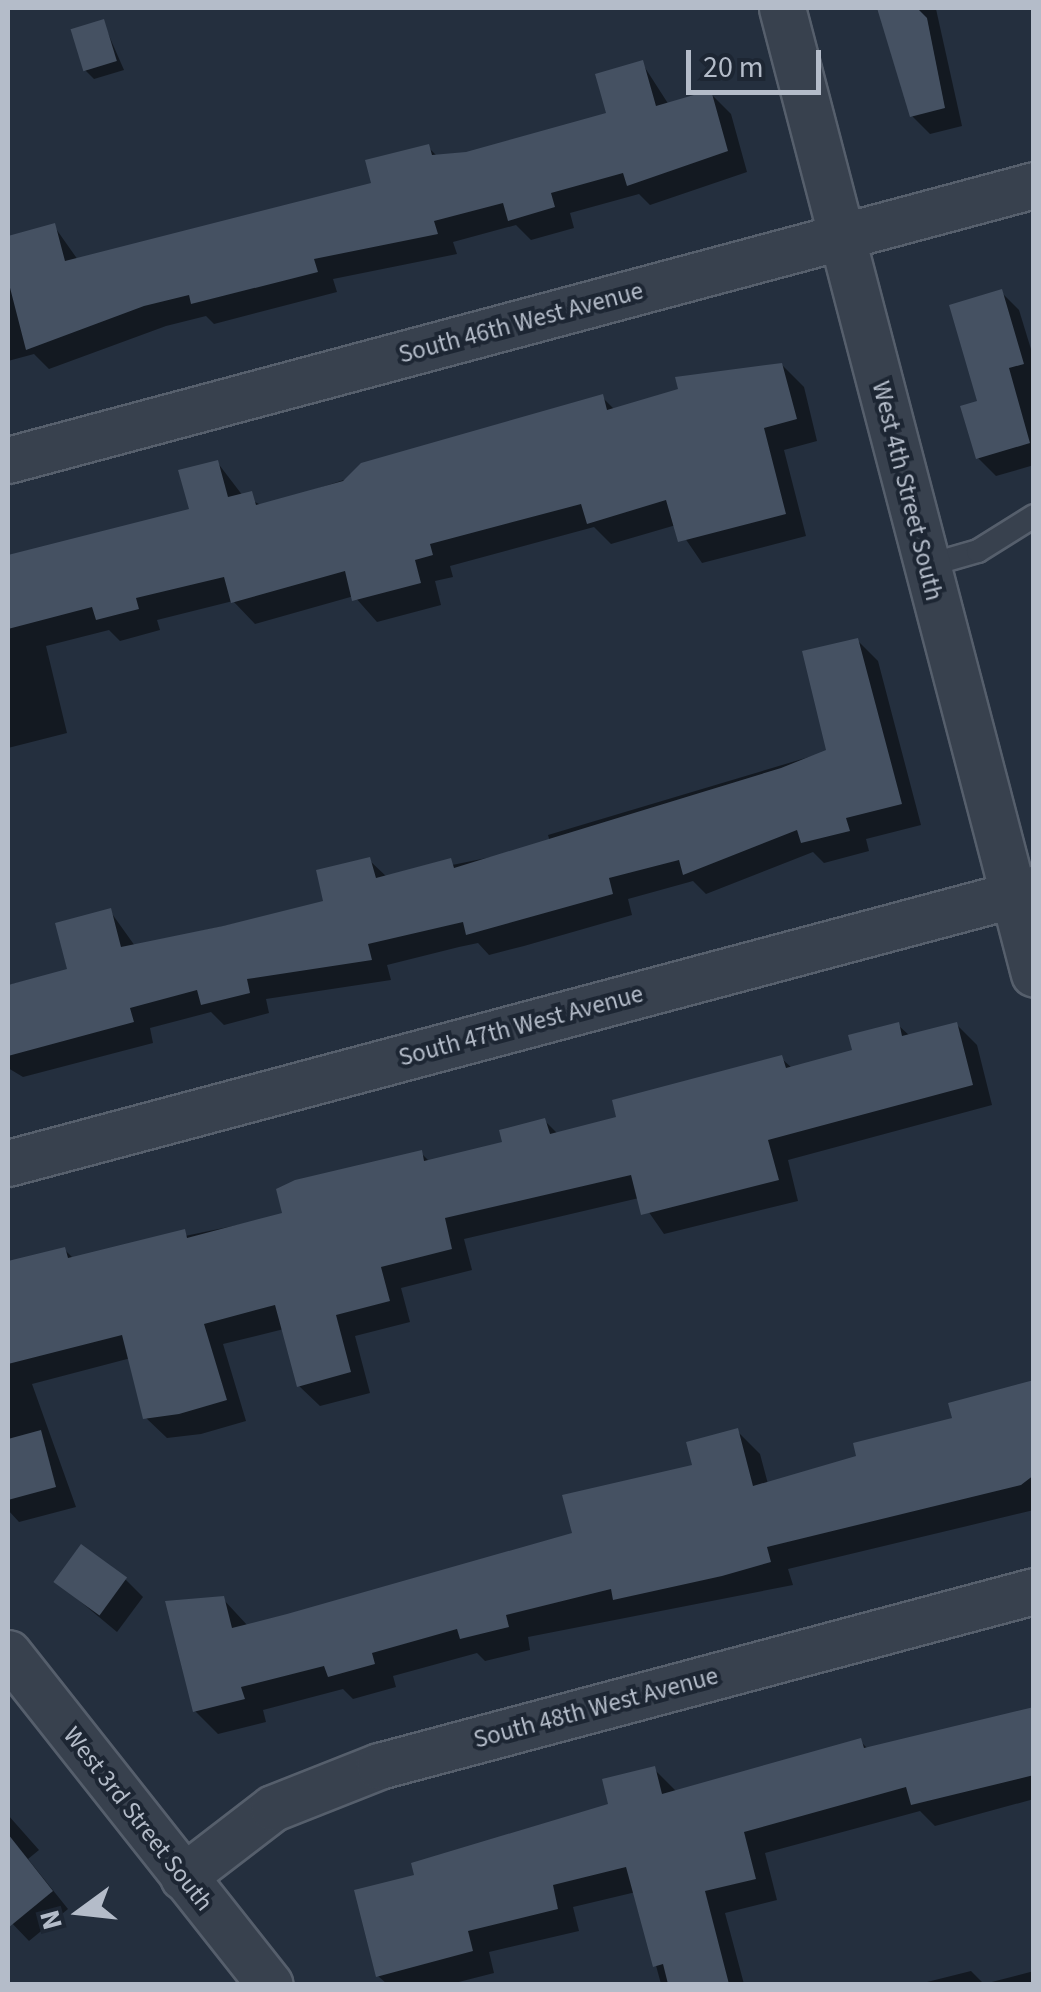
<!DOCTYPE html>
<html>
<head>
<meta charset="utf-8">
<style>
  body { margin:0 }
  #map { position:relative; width:1041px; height:1992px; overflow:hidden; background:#242f3e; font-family:"Source Sans 3",sans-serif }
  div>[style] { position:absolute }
  .shadow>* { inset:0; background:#0007 }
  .building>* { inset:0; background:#455162; transform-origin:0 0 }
  .roads { filter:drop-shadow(2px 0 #565f6c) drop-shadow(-2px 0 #565f6c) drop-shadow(0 2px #565f6c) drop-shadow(0 -2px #565f6c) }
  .service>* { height:22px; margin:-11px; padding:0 11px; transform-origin:11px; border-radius:11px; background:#38414e }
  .minor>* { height:45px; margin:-22.5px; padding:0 22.5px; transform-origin:22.5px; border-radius:22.5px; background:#38414e }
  span { translate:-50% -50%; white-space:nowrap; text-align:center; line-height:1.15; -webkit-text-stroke:8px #1d2633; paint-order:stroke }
  .street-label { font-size:25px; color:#b4bcc9 }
  .frame { position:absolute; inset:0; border:10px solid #b4bcc9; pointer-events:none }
  .north { position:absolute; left:30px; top:1862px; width:100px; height:100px; -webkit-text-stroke:8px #1d2633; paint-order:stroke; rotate:255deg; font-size:28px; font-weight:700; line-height:40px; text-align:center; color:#b4bcc9 }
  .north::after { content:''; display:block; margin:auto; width:35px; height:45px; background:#b4bcc9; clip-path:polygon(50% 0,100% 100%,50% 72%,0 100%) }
  .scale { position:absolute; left:686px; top:50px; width:135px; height:45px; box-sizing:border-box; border:5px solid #b4bcc9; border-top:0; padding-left:12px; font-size:30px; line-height:35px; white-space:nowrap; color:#b4bcc9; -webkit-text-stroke:8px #1d2633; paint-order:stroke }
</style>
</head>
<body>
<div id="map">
  <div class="shadow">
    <i style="clip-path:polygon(880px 8px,936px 9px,962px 126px,930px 134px,912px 116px)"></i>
    <i style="clip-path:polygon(103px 22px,124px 70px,94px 79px,85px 70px)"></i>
    <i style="clip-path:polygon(642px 63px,669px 105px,710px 93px,731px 114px,747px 172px,650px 205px,639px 194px,570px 213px,574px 228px,531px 240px,516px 225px,453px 242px,457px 254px,333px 279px,337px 292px,214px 324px,206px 316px,166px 326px,49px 369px,34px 354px,8px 361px,8px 239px,54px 226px,78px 260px,374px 185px,428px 147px,438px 157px,466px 155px,609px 115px)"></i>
    <i style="clip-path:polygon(1001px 292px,1019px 310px,1034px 359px,1034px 465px,996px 476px,978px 458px,980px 403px)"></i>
    <i style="clip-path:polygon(782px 365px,804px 387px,817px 441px,784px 450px,806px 536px,702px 563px,676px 525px,611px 544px,594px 527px,450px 566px,453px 577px,435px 581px,441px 605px,377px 622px,354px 596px,255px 624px,233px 601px,157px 620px,160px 630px,120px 641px,109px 630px,46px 646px,67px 733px,8px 748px,8px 557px,192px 511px,217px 462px,243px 496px,263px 506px,602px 397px,615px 410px)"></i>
    <i style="clip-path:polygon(857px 640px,878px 661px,921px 825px,866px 839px,869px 851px,824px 863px,813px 852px,706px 894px,693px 881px,628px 899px,632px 915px,524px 946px,489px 955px,478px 943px,459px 947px,387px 965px,391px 980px,266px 999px,269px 1013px,224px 1025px,211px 1012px,150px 1028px,153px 1043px,23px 1077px,8px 1068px,8px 985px,70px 971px,110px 911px,135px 946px,326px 903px,369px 860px,388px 878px,551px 845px,548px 835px,829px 751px)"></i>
    <i style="clip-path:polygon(956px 1024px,977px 1045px,992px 1105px,788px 1160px,798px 1201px,664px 1234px,639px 1198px,464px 1239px,472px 1270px,401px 1288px,410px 1322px,355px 1336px,370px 1393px,320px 1406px,299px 1386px,284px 1329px,223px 1344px,246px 1421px,201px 1434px,167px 1438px,145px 1417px,131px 1358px,32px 1384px,76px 1507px,19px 1522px,8px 1510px,8px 1277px,64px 1249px,74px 1259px,286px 1215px,421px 1153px,430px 1162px,505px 1144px,545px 1121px,558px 1134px,619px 1119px,781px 1058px,793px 1069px,855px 1052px,898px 1025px,910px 1036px)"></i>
    <i style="clip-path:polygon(1034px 1383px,1034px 1510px,788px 1569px,793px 1585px,528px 1637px,530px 1650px,485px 1661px,477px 1653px,393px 1676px,396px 1687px,353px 1699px,343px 1689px,263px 1710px,266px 1722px,218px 1734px,195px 1711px,223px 1599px,248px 1626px,575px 1535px,695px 1466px,737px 1431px,760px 1454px,768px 1484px,859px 1458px)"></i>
    <i style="clip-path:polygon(125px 1579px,143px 1597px,117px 1632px,57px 1582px)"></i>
    <i style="clip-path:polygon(1034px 1709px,1034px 1799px,935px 1826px,920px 1811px,765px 1853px,777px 1900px,725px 1913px,744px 1984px,661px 1984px,636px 1892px,573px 1907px,579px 1931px,489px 1952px,494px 1973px,451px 1984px,387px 1984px,378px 1976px,417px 1877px,611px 1806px,654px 1769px,677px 1792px,860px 1741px,868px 1749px)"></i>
    <i style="clip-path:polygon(8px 1815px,39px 1850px,28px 1859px,68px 1909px,29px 1941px,8px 1919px)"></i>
    <i style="clip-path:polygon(971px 1971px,984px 1984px,1034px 1971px,1034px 1984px,919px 1984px)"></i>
  </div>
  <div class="building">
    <i style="clip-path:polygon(877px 8px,917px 8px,927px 18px,945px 108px,910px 117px)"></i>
    <i style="left:104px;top:19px;width:44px;height:35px;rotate:73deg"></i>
    <i style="clip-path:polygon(643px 60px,656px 106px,711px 90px,728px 151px,627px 186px,623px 173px,551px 193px,555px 207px,508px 221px,503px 203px,434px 221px,438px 234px,314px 259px,318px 272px,191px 304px,189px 295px,144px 306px,26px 350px,8px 280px,8px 236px,55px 223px,65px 261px,371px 183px,365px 160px,429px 144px,432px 155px,466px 152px,606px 113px,595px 74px)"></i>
    <i style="clip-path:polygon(1002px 289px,1024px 364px,1009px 368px,1030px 443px,976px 459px,960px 406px,977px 401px,949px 305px)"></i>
    <i style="clip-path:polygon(782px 363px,797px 419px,764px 428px,786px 514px,678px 542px,666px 500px,587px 524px,581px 504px,430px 544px,433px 555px,415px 560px,421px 583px,352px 601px,345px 571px,231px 603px,224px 577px,136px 598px,139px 609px,96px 620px,92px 607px,8px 629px,8px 555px,189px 509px,178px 470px,218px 460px,228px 497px,252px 491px,256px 505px,343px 481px,361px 463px,603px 394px,607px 410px,678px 389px,675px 377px)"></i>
    <i style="clip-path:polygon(858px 638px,902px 804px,846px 818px,850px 831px,801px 843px,797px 830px,683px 875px,679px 860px,609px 878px,613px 894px,466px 935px,463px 922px,368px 944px,372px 960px,247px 979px,250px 993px,201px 1005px,197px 990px,130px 1008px,134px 1022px,8px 1056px,8px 985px,67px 969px,55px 923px,111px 908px,121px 947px,223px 926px,323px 901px,316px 870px,370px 857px,376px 878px,451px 858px,454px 868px,781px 768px,826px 750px,802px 651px)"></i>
    <i style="clip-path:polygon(899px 1022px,902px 1036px,957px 1022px,973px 1085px,768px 1140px,779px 1180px,641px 1215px,631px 1175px,445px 1218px,452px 1249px,381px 1267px,390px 1301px,336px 1315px,351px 1372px,297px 1387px,275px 1305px,204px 1324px,227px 1400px,179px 1414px,143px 1419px,122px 1335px,8px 1364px,8px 1261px,65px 1247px,68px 1258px,185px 1229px,187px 1238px,282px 1213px,276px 1189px,295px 1180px,422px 1150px,424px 1161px,502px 1142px,499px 1130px,545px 1118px,550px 1134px,616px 1117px,612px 1100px,782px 1055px,786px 1068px,852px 1050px,848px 1035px)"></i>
    <i style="clip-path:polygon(1034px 1380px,1034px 1475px,1021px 1485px,767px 1547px,771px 1562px,722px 1576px,613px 1600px,611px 1589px,506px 1615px,509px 1627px,460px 1639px,457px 1629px,372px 1653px,375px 1664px,328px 1677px,324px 1666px,241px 1687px,245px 1699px,193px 1712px,165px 1601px,224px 1596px,232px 1628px,287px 1614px,572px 1533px,562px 1495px,692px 1465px,686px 1442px,738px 1428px,753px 1486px,856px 1456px,853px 1443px,952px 1418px,948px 1403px)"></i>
    <i style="clip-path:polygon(41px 1430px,56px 1487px,8px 1500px,8px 1439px)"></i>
    <i style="left:81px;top:1544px;width:57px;height:47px;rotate:36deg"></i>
    <i style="clip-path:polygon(1034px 1707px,1034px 1775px,911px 1805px,906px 1787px,744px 1832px,756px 1879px,705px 1891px,729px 1984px,668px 1984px,663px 1964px,653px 1967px,626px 1867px,553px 1885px,558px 1909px,468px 1931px,473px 1951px,376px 1977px,354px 1890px,414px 1875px,411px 1863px,608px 1804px,602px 1779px,655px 1766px,662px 1794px,861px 1738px,864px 1748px)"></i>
    <i style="clip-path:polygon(8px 1834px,53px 1891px,8px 1928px)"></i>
  </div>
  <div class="roads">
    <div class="service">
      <i style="left:926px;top:566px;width:54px;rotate:-16.1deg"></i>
      <i style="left:978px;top:551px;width:66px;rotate:-32deg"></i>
    </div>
    <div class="minor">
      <i style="left:782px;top:8px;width:998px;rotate:75.38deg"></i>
      <i style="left:8px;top:460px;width:1062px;rotate:-15deg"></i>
      <i style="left:8px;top:1163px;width:1062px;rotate:-14.95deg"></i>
      <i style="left:8px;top:1653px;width:422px;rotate:51.7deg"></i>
      <i style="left:183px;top:1877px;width:113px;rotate:-37.5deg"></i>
      <i style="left:273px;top:1808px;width:114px;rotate:-21.6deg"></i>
      <i style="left:379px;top:1766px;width:678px;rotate:-14.96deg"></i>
    </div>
  </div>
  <div class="street-label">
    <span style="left:521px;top:323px;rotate:-15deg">South 46th West Avenue</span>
    <span style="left:907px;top:491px;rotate:76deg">West 4th Street South</span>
    <span style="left:521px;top:1026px;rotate:-15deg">South 47th West Avenue</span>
    <span style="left:596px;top:1708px;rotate:-15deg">South 48th West Avenue</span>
    <span style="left:138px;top:1819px;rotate:52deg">West 3rd Street South</span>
  </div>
  <div class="frame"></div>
  <div class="north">N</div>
  <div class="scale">20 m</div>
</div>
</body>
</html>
